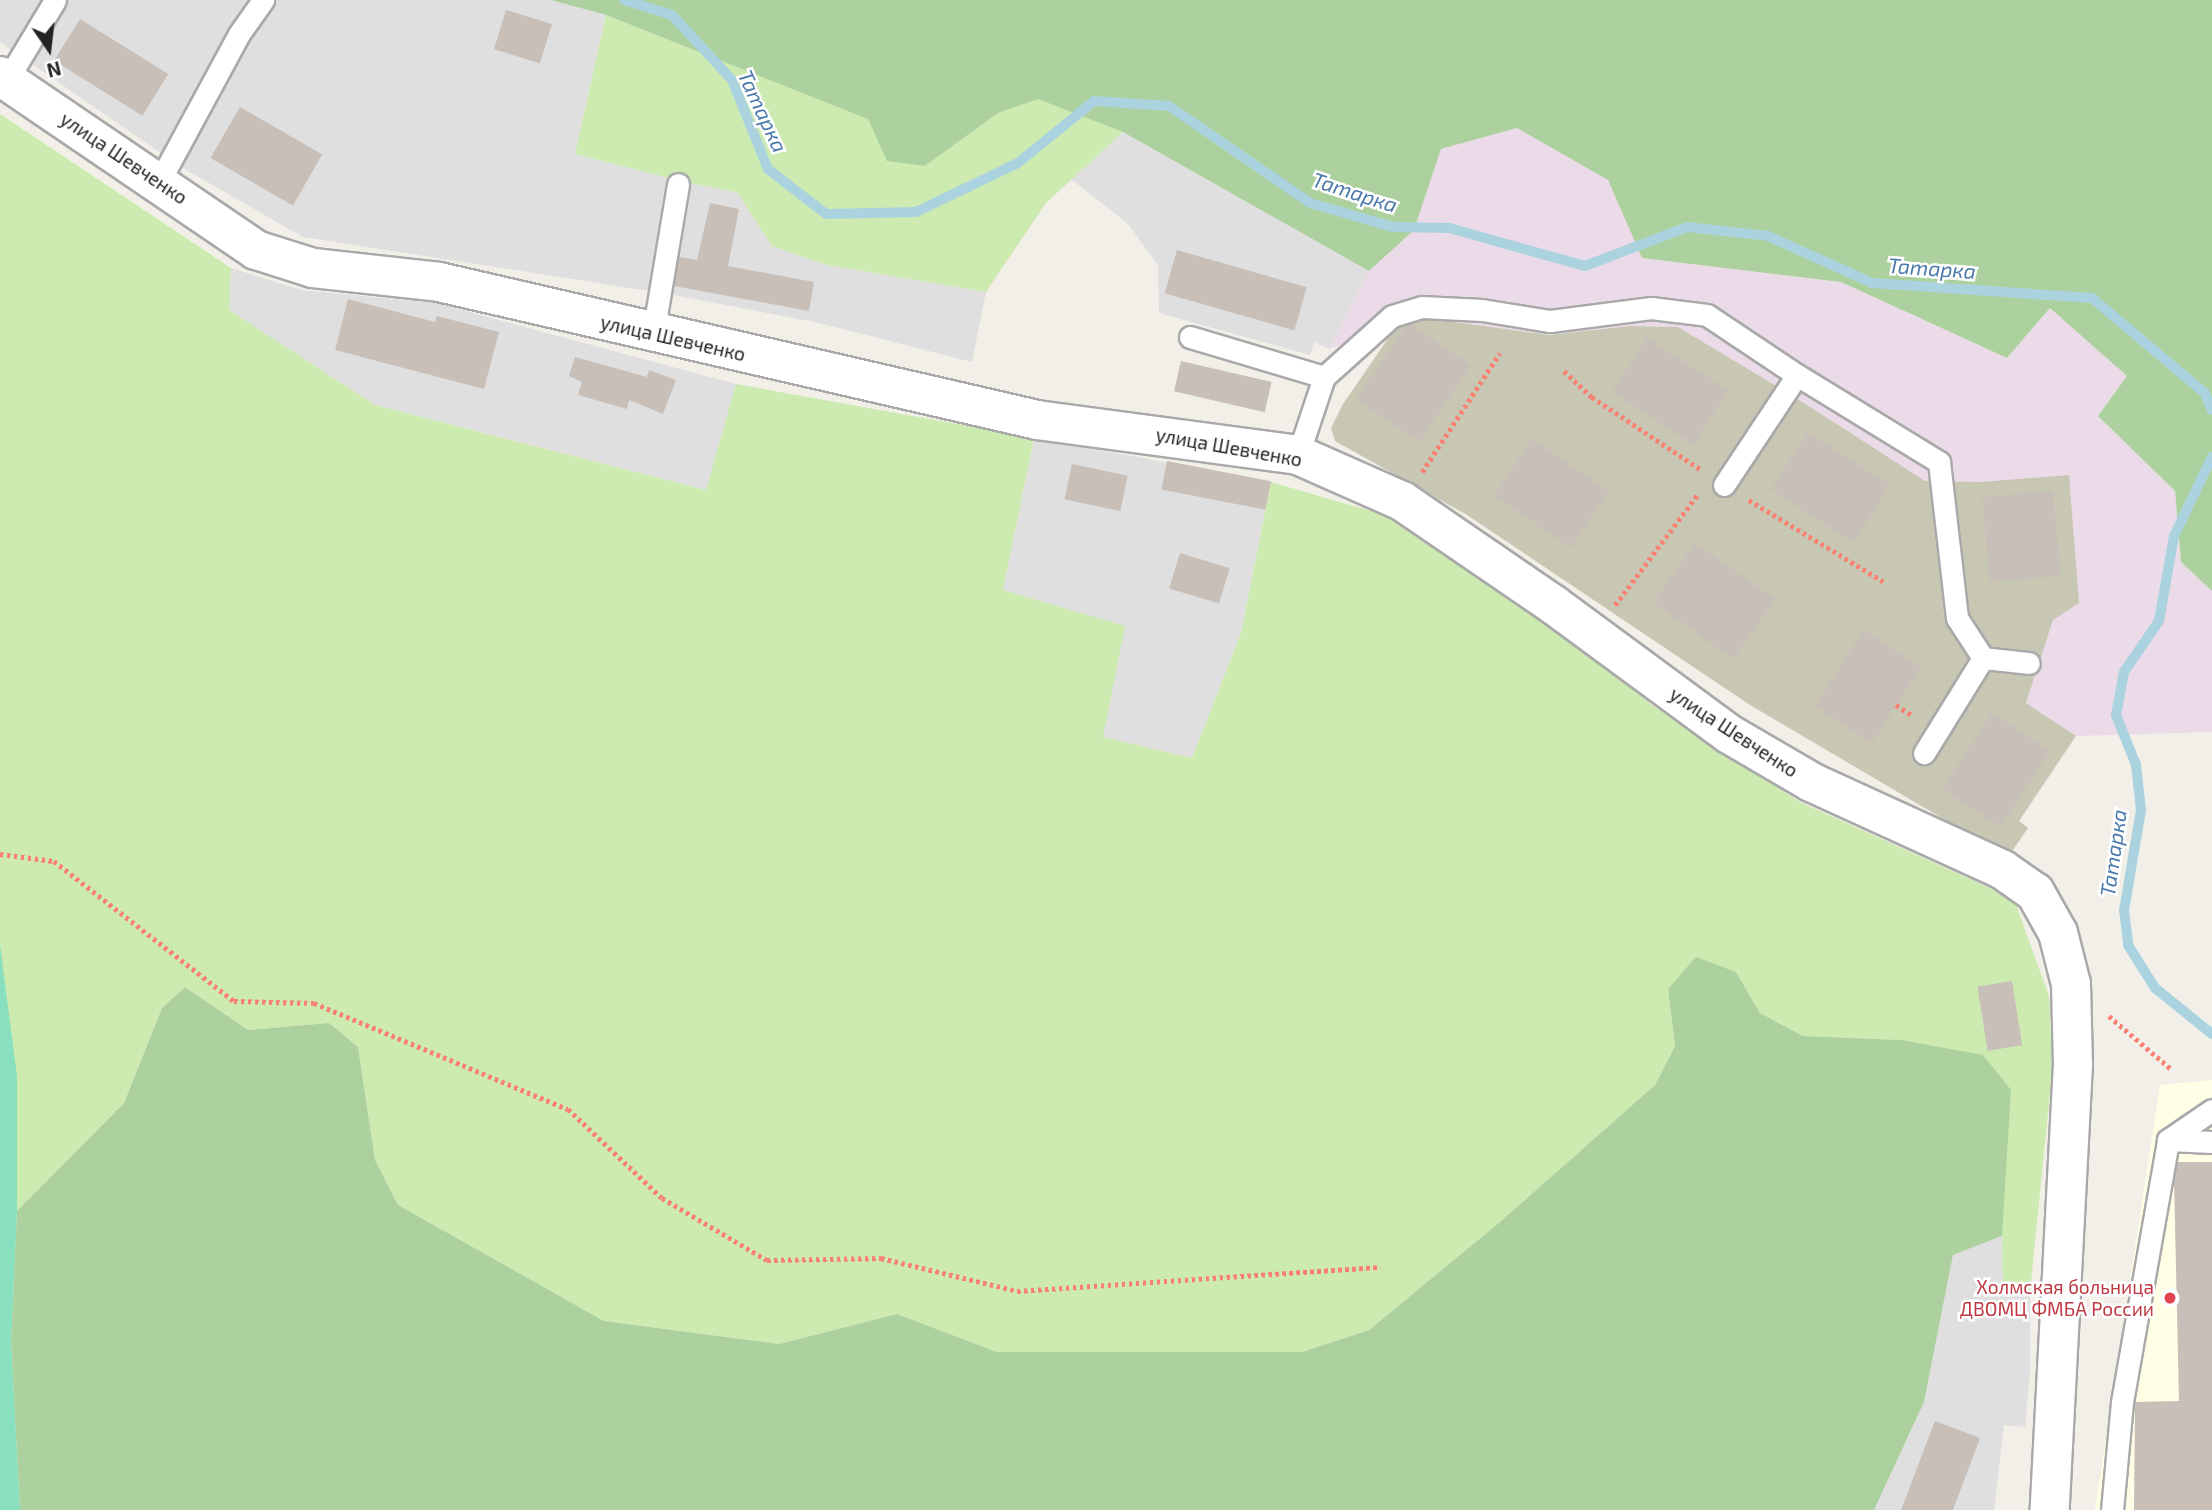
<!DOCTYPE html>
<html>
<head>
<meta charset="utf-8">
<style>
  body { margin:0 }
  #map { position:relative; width:2212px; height:1510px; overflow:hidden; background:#f2efe9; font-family:"Exo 2",sans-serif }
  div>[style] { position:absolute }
  .residential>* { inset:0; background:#e0dfdf }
  .industrial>* { inset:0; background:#ebdbe8 }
  .education>* { inset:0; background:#ffffe5 }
  .construction>* { inset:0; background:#c7c7b4 }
  .grass>* { inset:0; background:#cdebb0 }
  .forest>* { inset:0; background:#add19e }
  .pitch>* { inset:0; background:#88e0be }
  .stream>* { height:10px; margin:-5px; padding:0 5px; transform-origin:5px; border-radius:5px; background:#aad3df }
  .building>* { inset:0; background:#c7bfb8; transform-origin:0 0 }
  .path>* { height:4.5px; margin-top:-2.25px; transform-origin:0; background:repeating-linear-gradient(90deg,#fa8072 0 3.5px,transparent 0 7px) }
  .roads { filter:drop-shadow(2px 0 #a9a9a9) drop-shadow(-2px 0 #a9a9a9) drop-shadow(0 2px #a9a9a9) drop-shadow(0 -2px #a9a9a9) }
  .lane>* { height:21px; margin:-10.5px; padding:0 10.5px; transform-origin:10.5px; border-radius:10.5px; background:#fff }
  .street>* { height:38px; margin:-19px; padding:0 19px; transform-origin:19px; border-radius:19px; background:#fff }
  .dots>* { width:19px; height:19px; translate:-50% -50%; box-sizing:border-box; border:4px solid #fff; border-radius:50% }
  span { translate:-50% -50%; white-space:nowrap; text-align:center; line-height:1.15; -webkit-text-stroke:5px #fff; paint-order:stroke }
  .street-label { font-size:19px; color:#222 }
  .health-label { font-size:19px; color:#be3a42 }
  .right { translate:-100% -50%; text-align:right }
  .water-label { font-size:21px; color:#4a7aab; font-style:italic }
  .north { position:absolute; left:14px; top:14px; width:70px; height:70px; -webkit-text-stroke:5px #fff; paint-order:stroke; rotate:166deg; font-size:19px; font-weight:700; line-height:28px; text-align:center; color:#222 }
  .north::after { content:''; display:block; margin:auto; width:24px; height:32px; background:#222; clip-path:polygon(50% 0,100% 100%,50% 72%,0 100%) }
</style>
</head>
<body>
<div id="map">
  <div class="residential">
    <i style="clip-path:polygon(0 0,551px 0,606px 15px,575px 154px,689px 183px,738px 192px,772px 246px,827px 265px,986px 292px,972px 362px,815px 322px,668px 294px,303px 237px,181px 167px,0 42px)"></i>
    <i style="clip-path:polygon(1123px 132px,1369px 271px,1329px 349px,1314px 342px,1310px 355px,1159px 313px,1158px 265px,1128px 224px,1071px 179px)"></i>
    <i style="clip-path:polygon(231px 268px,301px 290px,436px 303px,736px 384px,707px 490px,375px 405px,228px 310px)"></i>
    <i style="clip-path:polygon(1034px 438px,1271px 482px,1241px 633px,1192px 758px,1102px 737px,1003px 590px)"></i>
    <i style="clip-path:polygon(2002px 1236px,2003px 1292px,2030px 1292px,2030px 1373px,2025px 1427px,2004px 1425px,1994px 1510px,1874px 1510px,1924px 1402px,1953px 1255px)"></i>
  </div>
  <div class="industrial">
    <i style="clip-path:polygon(1517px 128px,1608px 180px,1642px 258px,1841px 282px,2007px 358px,2050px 308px,2127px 376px,2098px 416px,2175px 491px,2181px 562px,2212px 591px,2212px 732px,2076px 736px,2026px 703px,2053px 620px,1981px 482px,1925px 482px,1801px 401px,1678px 327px,1629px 326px,1550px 335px,1425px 318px,1329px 349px,1369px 271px,1414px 230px,1441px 149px)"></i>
  </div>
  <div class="education">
    <i style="clip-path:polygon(2212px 1080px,2212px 1510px,2095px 1510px,2160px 1085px)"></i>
  </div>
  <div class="construction">
    <i style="clip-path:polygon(1425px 318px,1550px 335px,1629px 326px,1678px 327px,1801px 401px,1925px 481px,1981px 482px,2069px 475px,2079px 603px,2053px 620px,2026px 703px,2076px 736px,2019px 821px,2028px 828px,2008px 857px,1750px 705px,1467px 515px,1335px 441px,1331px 428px,1343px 404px,1396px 327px)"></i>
  </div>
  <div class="grass">
    <i style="clip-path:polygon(606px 15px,869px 119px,925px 166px,998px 113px,1038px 98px,1123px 132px,1046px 203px,986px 292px,827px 265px,772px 246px,737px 192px,689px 183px,575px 154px)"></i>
    <i style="clip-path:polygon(0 114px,231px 268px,229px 310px,375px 405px,706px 490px,736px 384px,1034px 438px,1003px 590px,1125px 626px,1103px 737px,1192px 758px,1241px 633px,1271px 482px,1388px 516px,1539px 614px,1652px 705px,1800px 802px,2014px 899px,2049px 996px,2053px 1064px,2030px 1292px,2003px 1293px,2002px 1236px,1901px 1040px,1803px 1036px,1760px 1013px,1736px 972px,1668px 989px,1675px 1046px,1655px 1085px,1500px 1222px,1369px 1330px,1302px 1352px,997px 1352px,897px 1314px,779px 1344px,604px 1321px,398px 1205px,375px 1160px,358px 1047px,329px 1023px,248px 1030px,185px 987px,162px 1008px,124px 1103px,17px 1211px,11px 1342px,20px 1510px,0 1510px)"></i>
  </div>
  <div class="forest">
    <i style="clip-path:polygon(551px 0,2212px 0,2212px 591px,2181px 562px,2175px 491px,2098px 416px,2127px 376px,2050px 308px,2007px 358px,1841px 282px,1642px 258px,1608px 180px,1517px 128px,1441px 149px,1414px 230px,1369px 271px,1123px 132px,1038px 99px,998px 113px,925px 166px,887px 161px,868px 119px,606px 15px)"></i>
    <i style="clip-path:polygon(1696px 957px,1736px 972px,1760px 1013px,1803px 1036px,1901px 1040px,1983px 1055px,2011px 1090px,2002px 1236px,1953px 1255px,1924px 1402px,1874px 1510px,20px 1510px,11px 1342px,17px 1211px,124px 1103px,162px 1008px,185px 987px,248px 1030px,329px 1023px,358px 1047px,375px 1160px,398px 1205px,604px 1321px,779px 1344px,897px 1314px,997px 1352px,1302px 1352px,1369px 1330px,1500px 1222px,1655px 1085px,1675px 1046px,1668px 989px)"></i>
  </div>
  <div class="pitch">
    <i style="clip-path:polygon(0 945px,17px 1076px,17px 1211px,11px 1342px,20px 1510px,0 1510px)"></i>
  </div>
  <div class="stream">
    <i style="left:624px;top:0;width:50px;rotate:17.4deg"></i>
    <i style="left:672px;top:15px;width:88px;rotate:47.3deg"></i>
    <i style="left:732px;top:80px;width:96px;rotate:68deg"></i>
    <i style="left:768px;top:169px;width:73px;rotate:37.8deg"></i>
    <i style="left:826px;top:214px;width:90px;rotate:-1.3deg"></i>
    <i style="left:916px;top:212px;width:113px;rotate:-25.7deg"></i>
    <i style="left:1018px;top:163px;width:98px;rotate:-39.2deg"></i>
    <i style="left:1094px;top:101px;width:75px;rotate:3.8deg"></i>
    <i style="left:1169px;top:106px;width:171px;rotate:34.5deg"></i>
    <i style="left:1310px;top:203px;width:86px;rotate:16.1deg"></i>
    <i style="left:1393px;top:227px;width:56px;rotate:1deg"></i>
    <i style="left:1449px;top:228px;width:141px;rotate:15.6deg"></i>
    <i style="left:1585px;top:266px;width:109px;rotate:-20.9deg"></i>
    <i style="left:1687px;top:227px;width:81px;rotate:6.3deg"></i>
    <i style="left:1768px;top:236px;width:114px;rotate:24.3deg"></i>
    <i style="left:1872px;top:283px;width:221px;rotate:3.9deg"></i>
    <i style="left:2092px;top:298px;width:148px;rotate:40.1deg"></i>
    <i style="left:2205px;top:393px;width:18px;rotate:68deg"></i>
    <i style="left:2212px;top:457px;width:88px;rotate:115.7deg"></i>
    <i style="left:2174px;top:536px;width:86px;rotate:100deg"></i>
    <i style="left:2159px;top:621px;width:62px;rotate:124.5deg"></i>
    <i style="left:2124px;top:672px;width:44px;rotate:100.5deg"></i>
    <i style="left:2116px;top:715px;width:54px;rotate:68.2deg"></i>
    <i style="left:2136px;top:765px;width:45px;rotate:83.7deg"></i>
    <i style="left:2141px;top:810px;width:101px;rotate:99.6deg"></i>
    <i style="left:2124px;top:910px;width:35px;rotate:83deg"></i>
    <i style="left:2128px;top:945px;width:51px;rotate:57.9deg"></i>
    <i style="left:2155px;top:988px;width:73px;rotate:38.9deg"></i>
  </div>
  <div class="building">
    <i style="left:506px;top:10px;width:48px;height:41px;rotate:17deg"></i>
    <i style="left:80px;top:19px;width:104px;height:49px;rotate:32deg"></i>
    <i style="left:240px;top:107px;width:95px;height:59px;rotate:30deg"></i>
    <i style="clip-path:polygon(710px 203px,739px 209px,728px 266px,814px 282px,809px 311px,674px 286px,679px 257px,697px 260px)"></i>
    <i style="left:1177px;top:250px;width:135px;height:45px;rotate:16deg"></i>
    <i style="clip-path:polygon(348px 299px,435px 322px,437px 316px,499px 332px,484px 389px,335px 350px)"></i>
    <i style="clip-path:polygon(1410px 324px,1471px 365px,1419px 442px,1356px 399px,1406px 326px)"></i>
    <i style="left:1647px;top:338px;width:97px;height:64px;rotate:33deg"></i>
    <i style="clip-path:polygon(575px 357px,647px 377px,649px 370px,676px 380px,663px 414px,629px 400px,627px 409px,578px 395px,582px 382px,569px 376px)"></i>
    <i style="left:1181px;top:361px;width:93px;height:31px;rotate:13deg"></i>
    <i style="left:1808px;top:432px;width:98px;height:68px;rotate:33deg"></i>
    <i style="left:1532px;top:439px;width:93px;height:68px;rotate:34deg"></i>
    <i style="left:1167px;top:461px;width:106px;height:29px;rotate:11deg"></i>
    <i style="left:1072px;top:464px;width:57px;height:36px;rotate:12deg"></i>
    <i style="left:2053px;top:491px;width:85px;height:71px;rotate:85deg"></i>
    <i style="left:1695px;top:543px;width:98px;height:73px;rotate:35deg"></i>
    <i style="left:1180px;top:553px;width:52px;height:37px;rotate:17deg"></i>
    <i style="left:1864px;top:630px;width:68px;height:91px;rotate:33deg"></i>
    <i style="left:1992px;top:713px;width:69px;height:91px;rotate:33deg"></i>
    <i style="left:2012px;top:981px;width:65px;height:35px;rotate:81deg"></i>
    <i style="clip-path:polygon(2177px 1162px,2212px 1162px,2212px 1510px,2134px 1510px,2135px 1402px,2179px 1401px,2174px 1180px)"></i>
    <i style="clip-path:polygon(1935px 1421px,1980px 1438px,1953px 1510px,1901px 1510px)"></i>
  </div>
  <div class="path">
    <i style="left:1564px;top:371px;width:38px;rotate:43deg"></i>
    <i style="left:1592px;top:397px;width:130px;rotate:33.7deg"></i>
    <i style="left:1422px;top:472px;width:142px;rotate:-56.8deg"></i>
    <i style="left:1749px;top:500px;width:157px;rotate:31.2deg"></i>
    <i style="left:1615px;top:605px;width:139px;rotate:-53.2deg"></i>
    <i style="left:1896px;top:705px;width:20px;rotate:33deg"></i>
    <i style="left:0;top:854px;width:54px;rotate:7.4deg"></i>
    <i style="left:54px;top:861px;width:228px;rotate:37.9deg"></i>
    <i style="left:234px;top:1001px;width:80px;rotate:1.4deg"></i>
    <i style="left:314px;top:1003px;width:275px;rotate:22.7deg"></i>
    <i style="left:568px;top:1109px;width:129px;rotate:43.4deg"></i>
    <i style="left:662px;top:1198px;width:122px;rotate:30.6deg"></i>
    <i style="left:767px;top:1260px;width:114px;rotate:-1deg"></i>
    <i style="left:881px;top:1258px;width:140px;rotate:13.6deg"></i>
    <i style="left:1017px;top:1291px;width:364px;rotate:-3.8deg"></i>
    <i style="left:2109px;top:1016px;width:82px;rotate:40.5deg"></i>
  </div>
  <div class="roads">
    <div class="lane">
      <i style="left:7px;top:80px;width:93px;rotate:-59deg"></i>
      <i style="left:159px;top:182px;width:168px;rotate:-61.6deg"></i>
      <i style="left:239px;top:34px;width:42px;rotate:-54.8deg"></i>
      <i style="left:653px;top:334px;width:152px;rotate:-80.5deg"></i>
      <i style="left:1190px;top:337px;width:140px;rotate:16.6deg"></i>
      <i style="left:1298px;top:455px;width:82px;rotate:-71.6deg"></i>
      <i style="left:1324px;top:377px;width:91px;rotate:-41.9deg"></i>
      <i style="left:1392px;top:316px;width:31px;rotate:-17deg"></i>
      <i style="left:1422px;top:307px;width:60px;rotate:2.9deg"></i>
      <i style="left:1482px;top:310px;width:69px;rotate:9.2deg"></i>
      <i style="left:1550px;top:321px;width:102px;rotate:-7.3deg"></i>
      <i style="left:1651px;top:308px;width:56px;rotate:7.1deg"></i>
      <i style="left:1707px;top:315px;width:108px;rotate:33.7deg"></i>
      <i style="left:1797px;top:375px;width:167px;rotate:31.5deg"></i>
      <i style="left:1939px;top:462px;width:157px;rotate:83.4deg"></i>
      <i style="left:1957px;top:618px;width:48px;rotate:57deg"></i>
      <i style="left:1983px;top:658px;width:112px;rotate:121.8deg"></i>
      <i style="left:1724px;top:485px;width:132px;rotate:-56.4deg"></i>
      <i style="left:1983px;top:658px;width:46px;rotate:6.2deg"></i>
      <i style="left:2168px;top:1140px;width:44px;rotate:2.6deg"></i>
      <i style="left:2112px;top:1510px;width:108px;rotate:-84.7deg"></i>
      <i style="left:2122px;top:1402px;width:266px;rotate:-80deg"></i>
      <i style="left:2168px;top:1140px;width:53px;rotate:-34.3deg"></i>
    </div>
    <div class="street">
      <i style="left:0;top:76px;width:310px;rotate:34.2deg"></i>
      <i style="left:256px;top:250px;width:60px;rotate:17.5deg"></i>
      <i style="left:313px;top:268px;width:127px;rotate:6.3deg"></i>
      <i style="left:439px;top:282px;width:614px;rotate:12.99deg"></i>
      <i style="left:1037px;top:420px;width:263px;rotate:7.6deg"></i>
      <i style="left:1298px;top:455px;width:114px;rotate:23.9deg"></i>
      <i style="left:1402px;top:501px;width:184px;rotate:34.4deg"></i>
      <i style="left:1554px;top:605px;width:217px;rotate:36.4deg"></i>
      <i style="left:1729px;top:734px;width:95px;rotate:30.3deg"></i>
      <i style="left:1811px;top:782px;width:211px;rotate:24.6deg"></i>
      <i style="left:2003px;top:870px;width:39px;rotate:35deg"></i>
      <i style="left:2035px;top:892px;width:47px;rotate:60.7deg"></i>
      <i style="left:2058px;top:933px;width:53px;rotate:75.7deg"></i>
      <i style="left:2071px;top:984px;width:80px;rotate:88.6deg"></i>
      <i style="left:2073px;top:1064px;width:447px;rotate:93deg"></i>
    </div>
  </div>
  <div class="dots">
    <i style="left:2170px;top:1298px;background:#e0444e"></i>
  </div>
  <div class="street-label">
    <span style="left:124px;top:158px;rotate:34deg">улица Шевченко</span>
    <span style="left:673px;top:338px;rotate:13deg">улица Шевченко</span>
    <span style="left:1229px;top:447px;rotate:10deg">улица Шевченко</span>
    <span style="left:1734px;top:732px;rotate:33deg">улица Шевченко</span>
  </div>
  <div class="health-label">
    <span class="right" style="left:2154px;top:1298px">Холмская больница<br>ДВОМЦ ФМБА России</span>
  </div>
  <div class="water-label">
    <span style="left:763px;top:111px;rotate:65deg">Татарка</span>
    <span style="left:1355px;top:192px;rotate:18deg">Татарка</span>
    <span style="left:1932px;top:268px;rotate:4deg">Татарка</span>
    <span style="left:2113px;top:853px;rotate:-82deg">Татарка</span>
  </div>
  <div class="north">N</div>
</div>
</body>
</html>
